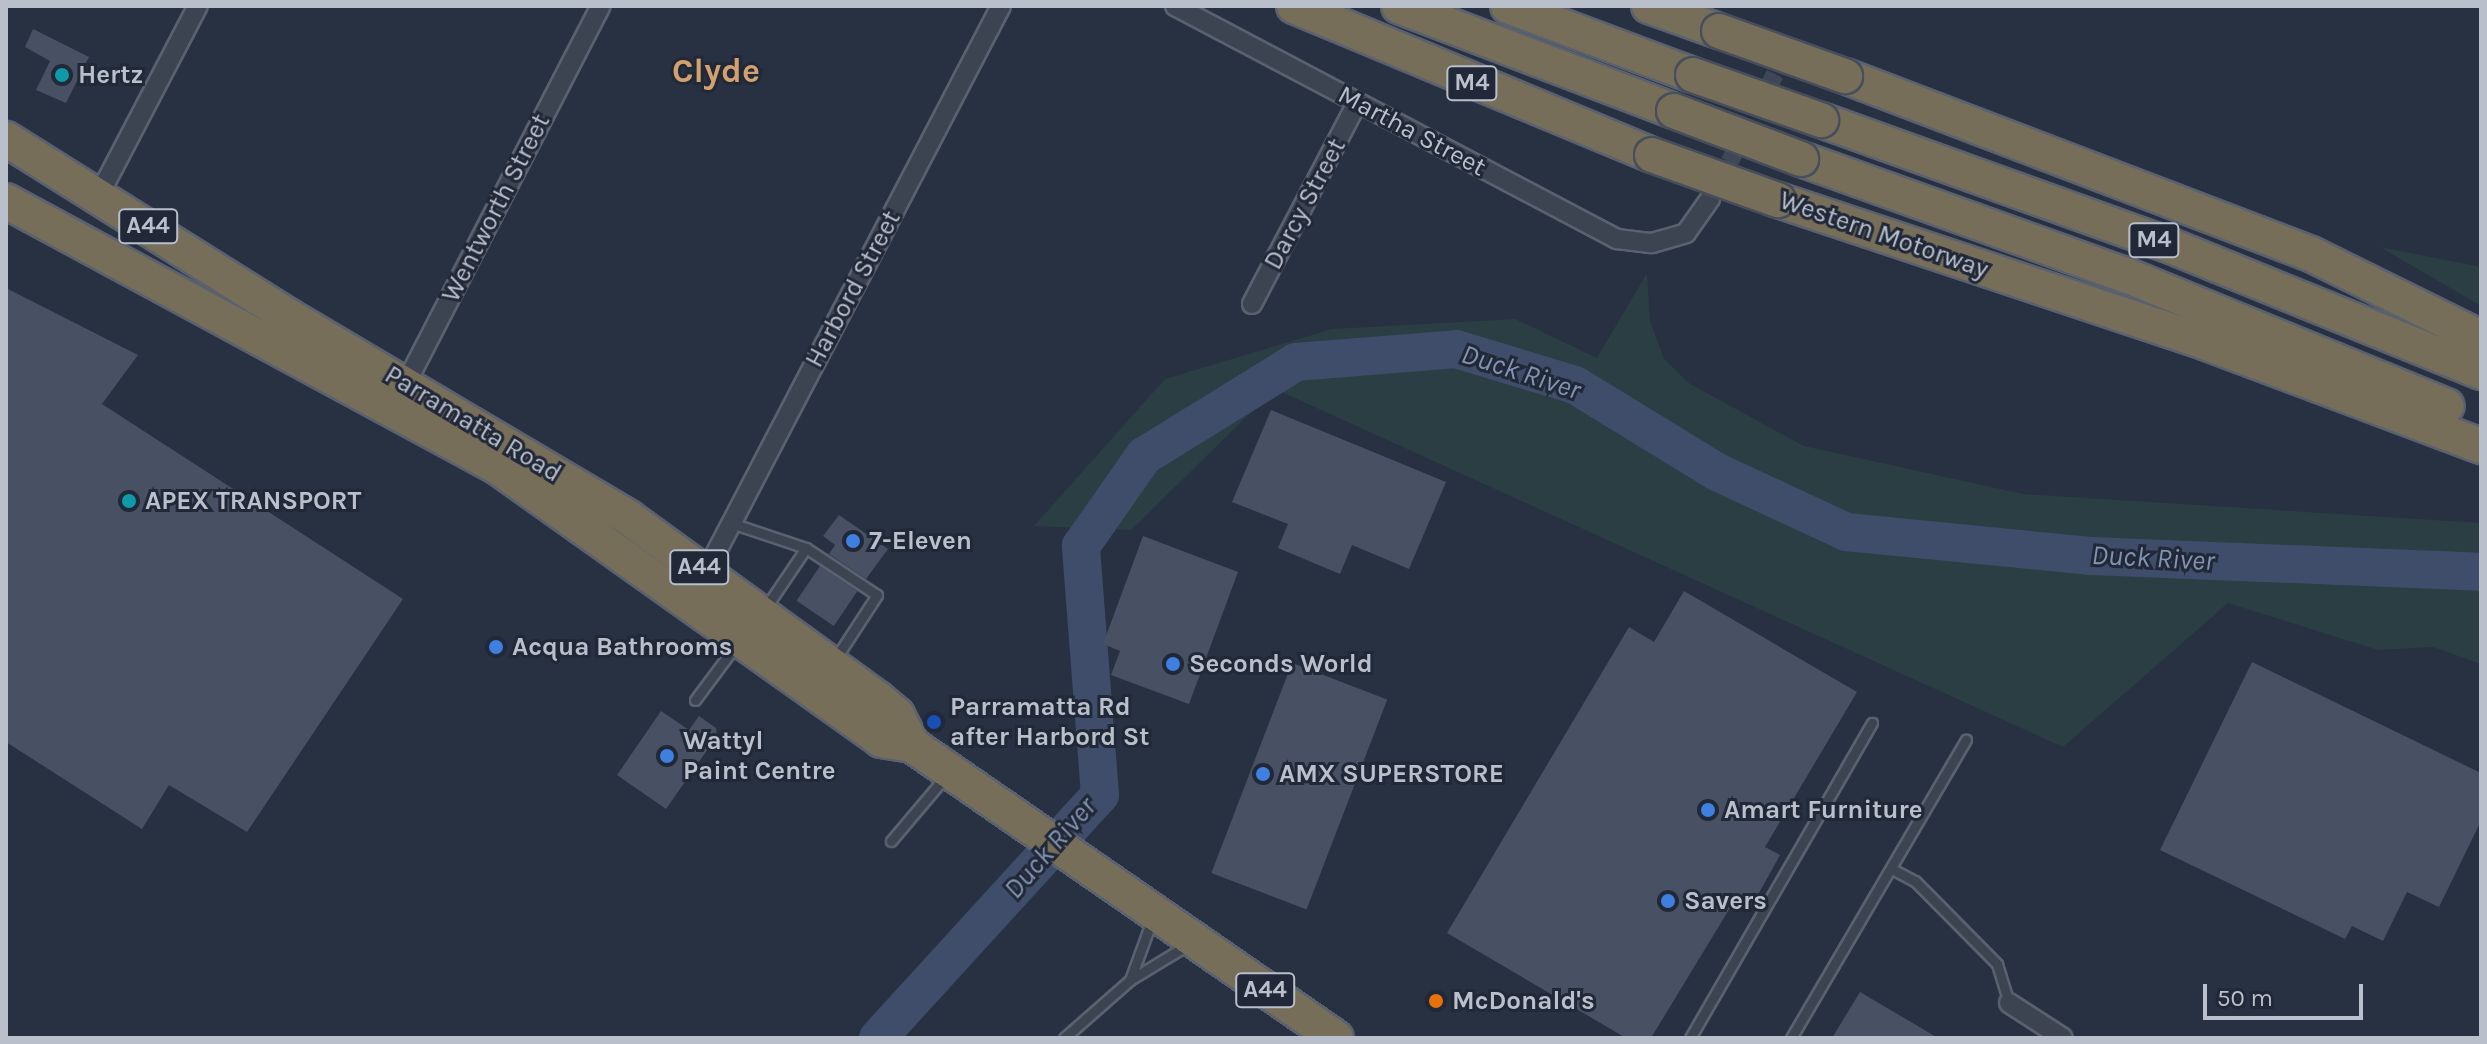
<!DOCTYPE html>
<html>
<head>
<meta charset="utf-8">
<style>
  body { margin:0 }
  #map { position:relative; width:2487px; height:1044px; overflow:hidden; background:#283142; font-family:Karla,sans-serif }
  div>[style] { position:absolute }
  .green>* { inset:0; background:#2a3e43 }
  .river>* { height:38px; margin:-19px; padding:0 19px; transform-origin:19px; border-radius:19px; background:#3f4d6a }
  .building>* { inset:0; background:#475163; transform-origin:0 0 }
  .street-tunnel>* { height:18px; margin-top:-9px; transform-origin:0; background:repeating-linear-gradient(90deg,#3e4657 0 18px,transparent 0 27px) }
  .roads { filter:drop-shadow(2px 0 #5a616f) drop-shadow(-2px 0 #5a616f) drop-shadow(0 2px #5a616f) drop-shadow(0 -2px #5a616f) }
  .lane>* { height:9px; margin:-4.5px; padding:0 4.5px; transform-origin:4.5px; border-radius:4.5px; background:#3c4351 }
  .street>* { height:18px; margin:-9px; padding:0 9px; transform-origin:9px; border-radius:9px; background:#3c4351 }
  .highway>* { height:34px; margin:-17px; padding:0 17px; transform-origin:17px; border-radius:17px; background:#776e5a }
  .bridges { filter:drop-shadow(2px 0 #474e5c) drop-shadow(-2px 0 #474e5c) drop-shadow(0 2px #474e5c) drop-shadow(0 -2px #474e5c) }
  .highway-bridge>* { height:34px; margin:-17px; padding:0 17px; transform-origin:17px; border-radius:17px; background:#776e5a }
  .dots>* { width:22px; height:22px; translate:-50% -50%; box-sizing:border-box; border:4px solid #212837; border-radius:50% }
  span { translate:-50% -50%; white-space:nowrap; text-align:center; line-height:1.15; -webkit-text-stroke:6px #212837; paint-order:stroke }
  .shield-label span { padding:2px 6px; background:#212837; border:2px solid; border-radius:6px; -webkit-text-stroke-width:0 }
  .shield-label { font-size:24px; color:#b9bfcb; font-weight:700 }
  .poi-label { font-size:26px; color:#b9bfcb; font-weight:700 }
  .left { translate:0 -50%; text-align:left }
  .street-label { font-size:26px; color:#b9bfcb }
  .water-label { font-size:28px; color:#8292b1; font-style:italic }
  .district-label { font-size:34px; color:#d2a16e; font-weight:700 }
  .frame { position:absolute; inset:0; border:8px solid #b9bfcb; pointer-events:none }
  .scale { position:absolute; left:2203px; top:984px; width:160px; height:36px; box-sizing:border-box; border:4px solid #b9bfcb; border-top:0; padding-left:10px; font-size:24px; line-height:28px; white-space:nowrap; color:#b9bfcb; -webkit-text-stroke:6px #212837; paint-order:stroke }
</style>
</head>
<body>
<div id="map">
  <div class="green">
    <i style="clip-path:polygon(2380px 247px,2481px 267px,2481px 306px)"></i>
    <i style="clip-path:polygon(1647px 273px,1650px 321px,1664px 359px,1690px 384px,1804px 446px,2023px 494px,2481px 523px,2481px 664px,2433px 647px,2378px 650px,2228px 603px,2063px 747px,1275px 389px,1131px 530px,1034px 526px,1165px 379px,1332px 329px,1515px 319px,1597px 358px)"></i>
  </div>
  <div class="river">
    <i style="left:878px;top:1038px;width:329px;rotate:-47.6deg"></i>
    <i style="left:1100px;top:795px;width:250px;rotate:-94.4deg"></i>
    <i style="left:1081px;top:546px;width:110px;rotate:-55deg"></i>
    <i style="left:1144px;top:456px;width:179px;rotate:-31.7deg"></i>
    <i style="left:1296px;top:362px;width:161px;rotate:-4.6deg"></i>
    <i style="left:1456px;top:349px;width:124px;rotate:16.8deg"></i>
    <i style="left:1575px;top:385px;width:167px;rotate:31.5deg"></i>
    <i style="left:1717px;top:472px;width:142px;rotate:24.9deg"></i>
    <i style="left:1846px;top:532px;width:246px;rotate:5.6deg"></i>
    <i style="left:2091px;top:556px;width:390px;rotate:2.3deg"></i>
  </div>
  <div class="building">
    <i style="clip-path:polygon(33px 29px,89px 57px,66px 103px,36px 90px,50px 61px,25px 47px)"></i>
    <i style="clip-path:polygon(6px 288px,138px 355px,102px 404px,403px 599px,247px 832px,169px 785px,142px 829px,6px 742px)"></i>
    <i style="clip-path:polygon(1271px 410px,1446px 482px,1409px 569px,1352px 545px,1340px 574px,1278px 548px,1288px 524px,1232px 502px)"></i>
    <i style="clip-path:polygon(839px 515px,888px 549px,866px 579px,829px 554px,835px 545px,823px 536px)"></i>
    <i style="clip-path:polygon(1143px 536px,1238px 572px,1189px 704px,1111px 675px,1120px 651px,1103px 644px)"></i>
    <i style="left:820px;top:566px;width:45px;height:42px;rotate:34deg"></i>
    <i style="clip-path:polygon(1684px 591px,1857px 692px,1765px 847px,1780px 855px,1749px 911px,1733px 903px,1651px 1038px,1626px 1038px,1447px 933px,1629px 627px,1654px 642px)"></i>
    <i style="clip-path:polygon(2252px 662px,2481px 773px,2481px 821px,2439px 907px,2407px 892px,2383px 941px,2352px 926px,2345px 939px,2160px 850px)"></i>
    <i style="left:1292px;top:663px;width:102px;height:225px;rotate:21deg"></i>
    <i style="clip-path:polygon(661px 711px,689px 730px,699px 716px,716px 728px,717px 736px,666px 809px,617px 775px)"></i>
    <i style="clip-path:polygon(1860px 992px,1938px 1038px,1832px 1038px)"></i>
  </div>
  <div class="street-tunnel">
    <i style="left:1717px;top:186px;width:154px;rotate:-62.6deg"></i>
  </div>
  <div class="roads">
    <div class="lane">
      <i style="left:731px;top:523px;width:79px;rotate:18.4deg"></i>
      <i style="left:806px;top:548px;width:75px;rotate:124.1deg"></i>
      <i style="left:806px;top:548px;width:85px;rotate:33.5deg"></i>
      <i style="left:877px;top:595px;width:75px;rotate:123.1deg"></i>
      <i style="left:695px;top:700px;width:69px;rotate:-53.3deg"></i>
      <i style="left:891px;top:841px;width:85px;rotate:-49.8deg"></i>
      <i style="left:1892px;top:869px;width:26px;rotate:28deg"></i>
      <i style="left:1915px;top:881px;width:117px;rotate:45.3deg"></i>
      <i style="left:1997px;top:964px;width:41px;rotate:72.9deg"></i>
      <i style="left:1130px;top:980px;width:64px;rotate:-69.9deg"></i>
      <i style="left:1064px;top:1038px;width:88px;rotate:-41.3deg"></i>
      <i style="left:1130px;top:980px;width:69px;rotate:-31.4deg"></i>
      <i style="left:1690px;top:1038px;width:364px;rotate:-60deg"></i>
      <i style="left:1791px;top:1038px;width:346px;rotate:-59.6deg"></i>
    </div>
    <div class="street">
      <i style="left:1175px;top:6px;width:500px;rotate:27.8deg"></i>
      <i style="left:1617px;top:239px;width:35px;rotate:7deg"></i>
      <i style="left:1652px;top:243px;width:35px;rotate:-16deg"></i>
      <i style="left:1686px;top:233px;width:42px;rotate:-54.8deg"></i>
      <i style="left:99px;top:195px;width:213px;rotate:-62.4deg"></i>
      <i style="left:1252px;top:304px;width:227px;rotate:-62.4deg"></i>
      <i style="left:402px;top:391px;width:433px;rotate:-62.7deg"></i>
      <i style="left:706px;top:572px;width:638px;rotate:-62.47deg"></i>
      <i style="left:2009px;top:1003px;width:64px;rotate:32.9deg"></i>
    </div>
    <div class="highway">
      <i style="left:1294px;top:6px;width:388px;rotate:22.6deg"></i>
      <i style="left:1399px;top:6px;width:294px;rotate:20.9deg"></i>
      <i style="left:1508px;top:6px;width:197px;rotate:20.5deg"></i>
      <i style="left:1649px;top:6px;width:74px;rotate:19.7deg"></i>
      <i style="left:1845px;top:76px;width:499px;rotate:20.9deg"></i>
      <i style="left:2311px;top:254px;width:190px;rotate:26.3deg"></i>
      <i style="left:1821px;top:120px;width:367px;rotate:19.8deg"></i>
      <i style="left:2166px;top:244px;width:340px;rotate:22.1deg"></i>
      <i style="left:6px;top:139px;width:333px;rotate:32.1deg"></i>
      <i style="left:288px;top:316px;width:396px;rotate:30.6deg"></i>
      <i style="left:629px;top:518px;width:308px;rotate:36deg"></i>
      <i style="left:878px;top:699px;width:25px;rotate:40deg"></i>
      <i style="left:897px;top:715px;width:34px;rotate:63deg"></i>
      <i style="left:1801px;top:159px;width:347px;rotate:19.7deg"></i>
      <i style="left:2128px;top:276px;width:344px;rotate:22.2deg"></i>
      <i style="left:1778px;top:200px;width:452px;rotate:18.4deg"></i>
      <i style="left:2207px;top:343px;width:293px;rotate:20.6deg"></i>
      <i style="left:6px;top:201px;width:557px;rotate:28.41deg"></i>
      <i style="left:496px;top:466px;width:473px;rotate:35.4deg"></i>
      <i style="left:881px;top:740px;width:31px;rotate:9deg"></i>
      <i style="left:912px;top:745px;width:515px;rotate:34.65deg"></i>
    </div>
  </div>
  <div class="bridges">
    <div class="highway-bridge">
      <i style="left:1719px;top:31px;width:134px;rotate:19.7deg"></i>
      <i style="left:1693px;top:75px;width:136px;rotate:19.4deg"></i>
      <i style="left:1674px;top:111px;width:136px;rotate:20.7deg"></i>
      <i style="left:1652px;top:155px;width:134px;rotate:19.7deg"></i>
    </div>
  </div>
  <div class="dots">
    <i style="left:62px;top:75px;background:#0f9aa8"></i>
    <i style="left:129px;top:501px;background:#0f9aa8"></i>
    <i style="left:853px;top:541px;background:#3f7fe0"></i>
    <i style="left:496px;top:647px;background:#3f7fe0"></i>
    <i style="left:1173px;top:664px;background:#3f7fe0"></i>
    <i style="left:934px;top:722px;background:#1a4fb4"></i>
    <i style="left:667px;top:756px;background:#3f7fe0"></i>
    <i style="left:1263px;top:774px;background:#3f7fe0"></i>
    <i style="left:1708px;top:810px;background:#3f7fe0"></i>
    <i style="left:1668px;top:901px;background:#3f7fe0"></i>
    <i style="left:1436px;top:1001px;background:#e8710a"></i>
  </div>
  <div class="shield-label">
    <span style="left:1472px;top:83px">M4</span>
    <span style="left:148px;top:226px">A44</span>
    <span style="left:2154px;top:240px">M4</span>
    <span style="left:699px;top:567px">A44</span>
    <span style="left:1265px;top:990px">A44</span>
  </div>
  <div class="poi-label">
    <span class="left" style="left:78px;top:75px">Hertz</span>
    <span class="left" style="left:145px;top:501px">APEX TRANSPORT</span>
    <span class="left" style="left:869px;top:541px">7-Eleven</span>
    <span class="left" style="left:512px;top:647px">Acqua Bathrooms</span>
    <span class="left" style="left:1189px;top:664px">Seconds World</span>
    <span class="left" style="left:950px;top:722px">Parramatta Rd<br>after Harbord St</span>
    <span class="left" style="left:683px;top:756px">Wattyl<br>Paint Centre</span>
    <span class="left" style="left:1279px;top:774px">AMX SUPERSTORE</span>
    <span class="left" style="left:1724px;top:810px">Amart Furniture</span>
    <span class="left" style="left:1684px;top:901px">Savers</span>
    <span class="left" style="left:1452px;top:1001px">McDonald's</span>
  </div>
  <div class="street-label">
    <span style="left:1412px;top:131px;rotate:28deg">Martha Street</span>
    <span style="left:1305px;top:204px;rotate:-62deg">Darcy Street</span>
    <span style="left:496px;top:208px;rotate:-63deg">Wentworth Street</span>
    <span style="left:1884px;top:235px;rotate:19deg">Western Motorway</span>
    <span style="left:853px;top:289px;rotate:-62deg">Harbord Street</span>
    <span style="left:473px;top:424px;rotate:31deg">Parramatta Road</span>
  </div>
  <div class="water-label">
    <span style="left:1521px;top:372px;rotate:18deg">Duck River</span>
    <span style="left:2153px;top:558px;rotate:3deg">Duck River</span>
    <span style="left:1050px;top:848px;rotate:-49deg">Duck River</span>
  </div>
  <div class="district-label">
    <span style="left:716px;top:72px">Clyde</span>
  </div>
  <div class="frame"></div>
  <div class="scale">50 m</div>
</div>
</body>
</html>
